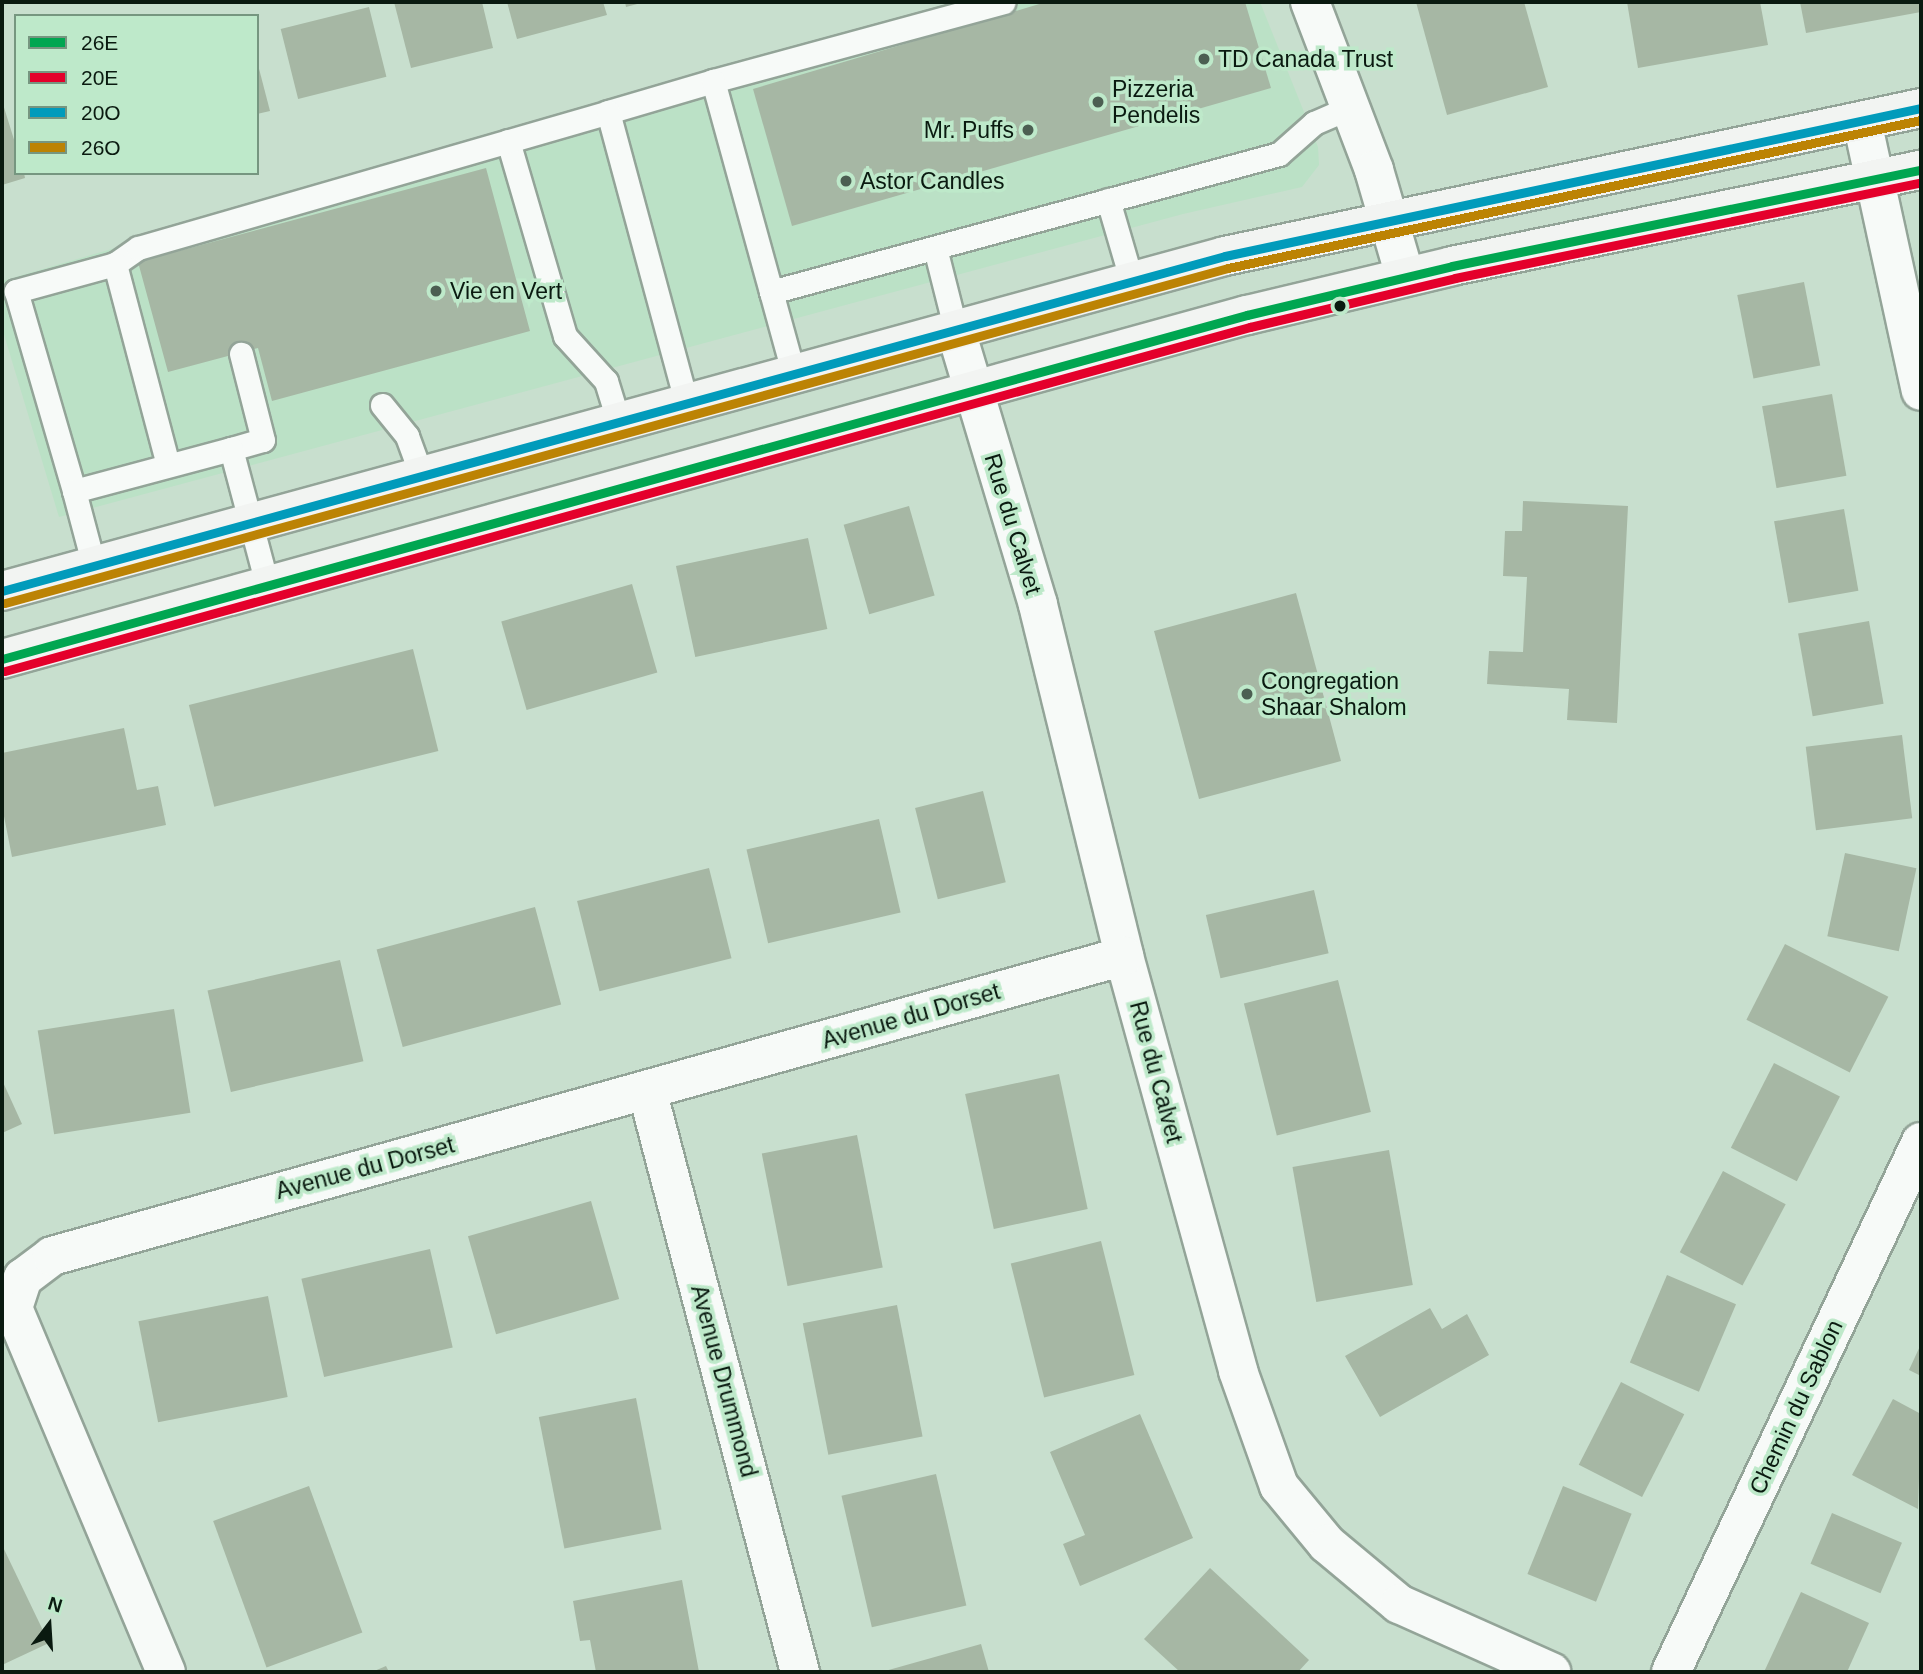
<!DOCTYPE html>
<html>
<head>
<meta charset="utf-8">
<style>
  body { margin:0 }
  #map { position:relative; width:1923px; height:1674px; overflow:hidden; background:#c8dfce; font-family:Arial,sans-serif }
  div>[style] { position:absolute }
  .built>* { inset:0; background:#bbe1c6 }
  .building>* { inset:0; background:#a6b7a4; transform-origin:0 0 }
  .roads { filter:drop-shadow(2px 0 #93a498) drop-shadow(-2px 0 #93a498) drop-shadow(0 2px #93a498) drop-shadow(0 -2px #93a498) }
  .lane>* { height:23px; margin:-11.5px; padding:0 11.5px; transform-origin:11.5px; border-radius:11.5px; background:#f7faf8 }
  .street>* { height:38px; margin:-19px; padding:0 19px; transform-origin:19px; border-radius:19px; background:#f7faf8 }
  .secondary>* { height:38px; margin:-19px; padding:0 19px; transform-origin:19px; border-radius:19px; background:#f2f4f2 }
  .bus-1>* { height:9px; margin:-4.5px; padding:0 4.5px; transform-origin:4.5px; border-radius:4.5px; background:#00a651 }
  .bus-2>* { height:9px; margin:-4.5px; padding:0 4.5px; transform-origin:4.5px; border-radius:4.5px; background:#e4002b }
  .bus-3>* { height:9px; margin:-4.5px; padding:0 4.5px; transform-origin:4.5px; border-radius:4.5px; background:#019bbb }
  .bus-4>* { height:9px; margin:-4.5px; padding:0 4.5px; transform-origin:4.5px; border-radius:4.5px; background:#bc8304 }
  .dots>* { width:19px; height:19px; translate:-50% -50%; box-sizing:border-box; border:4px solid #bee9ca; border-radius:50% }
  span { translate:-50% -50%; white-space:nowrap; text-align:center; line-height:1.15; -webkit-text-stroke:7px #bee9ca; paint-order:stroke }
  .poi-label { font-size:23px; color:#0a1a10 }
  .left { translate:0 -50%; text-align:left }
  .right { translate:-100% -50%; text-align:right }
  .street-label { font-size:23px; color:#0a1a10 }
  .frame { position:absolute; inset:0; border:4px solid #0a1a10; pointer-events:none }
  .legend { position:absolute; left:14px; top:14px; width:245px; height:161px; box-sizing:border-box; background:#bee9ca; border:2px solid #769680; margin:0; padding:9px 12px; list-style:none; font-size:21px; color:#0a1a10 }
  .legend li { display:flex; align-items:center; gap:14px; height:35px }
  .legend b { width:35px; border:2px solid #769680 }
  .north { position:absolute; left:14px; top:1590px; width:70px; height:70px; -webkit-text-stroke:5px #bee9ca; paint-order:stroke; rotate:17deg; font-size:19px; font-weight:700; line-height:28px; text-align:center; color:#0a1a10 }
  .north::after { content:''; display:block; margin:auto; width:24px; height:32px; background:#0a1a10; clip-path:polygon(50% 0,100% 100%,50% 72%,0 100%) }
</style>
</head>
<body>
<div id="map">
  <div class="built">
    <i style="clip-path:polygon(958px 2px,1260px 2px,1318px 147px,1319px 165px,1302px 187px,1183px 214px,59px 517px,2px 328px,2px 281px)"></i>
  </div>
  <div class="building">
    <i style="clip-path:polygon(394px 2px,482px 2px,493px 48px,411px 68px)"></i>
    <i style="clip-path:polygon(507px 2px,603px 2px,607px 15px,517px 39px)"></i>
    <i style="clip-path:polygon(625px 2px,641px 2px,641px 3px,626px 7px)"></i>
    <i style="clip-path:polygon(1046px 2px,1245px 2px,1271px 88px,792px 226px,753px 89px)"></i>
    <i style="clip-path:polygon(1416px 2px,1524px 2px,1548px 87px,1447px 115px)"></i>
    <i style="clip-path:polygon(1627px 2px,1760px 2px,1768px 45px,1638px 68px)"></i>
    <i style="clip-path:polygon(1800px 2px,1921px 2px,1921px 12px,1806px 33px)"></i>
    <i style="left:369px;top:7px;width:72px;height:91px;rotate:76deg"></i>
    <i style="clip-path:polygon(257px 61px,270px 111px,257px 114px)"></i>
    <i style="clip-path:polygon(2px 101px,16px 146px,16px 173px,24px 173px,25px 178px,2px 185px)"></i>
    <i style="clip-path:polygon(486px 168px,530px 331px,272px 401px,258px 348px,168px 372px,138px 262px)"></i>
    <i style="left:1804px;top:282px;width:85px;height:68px;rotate:79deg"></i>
    <i style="left:1832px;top:394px;width:83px;height:71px;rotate:80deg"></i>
    <i style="clip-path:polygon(1523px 501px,1628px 506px,1617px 723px,1567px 720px,1569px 689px,1487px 684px,1489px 651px,1523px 652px,1527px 577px,1503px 576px,1505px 531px,1522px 531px)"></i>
    <i style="left:909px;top:506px;width:93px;height:68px;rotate:74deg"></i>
    <i style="left:1844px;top:509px;width:83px;height:71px;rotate:80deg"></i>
    <i style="left:808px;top:538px;width:93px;height:135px;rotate:78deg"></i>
    <i style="left:632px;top:584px;width:92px;height:136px;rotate:74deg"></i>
    <i style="left:1296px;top:593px;width:174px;height:147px;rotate:75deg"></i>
    <i style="left:1869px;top:621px;width:84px;height:72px;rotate:80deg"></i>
    <i style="left:413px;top:649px;width:105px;height:231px;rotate:76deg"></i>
    <i style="clip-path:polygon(124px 728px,137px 790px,158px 786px,166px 825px,12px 857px,2px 806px,2px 753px)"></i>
    <i style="left:1902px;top:735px;width:84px;height:97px;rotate:83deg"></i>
    <i style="left:983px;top:791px;width:94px;height:70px;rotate:76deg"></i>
    <i style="left:879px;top:819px;width:96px;height:136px;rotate:77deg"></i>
    <i style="left:1845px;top:853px;width:73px;height:85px;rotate:12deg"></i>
    <i style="left:709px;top:868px;width:93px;height:136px;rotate:76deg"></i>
    <i style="left:1314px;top:890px;width:65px;height:111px;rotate:77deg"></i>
    <i style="left:535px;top:907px;width:101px;height:164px;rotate:75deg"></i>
    <i style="left:1785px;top:944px;width:116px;height:85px;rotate:27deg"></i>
    <i style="left:340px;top:960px;width:104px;height:136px;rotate:77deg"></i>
    <i style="left:1338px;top:980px;width:136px;height:97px;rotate:76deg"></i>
    <i style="left:174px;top:1009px;width:105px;height:138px;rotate:81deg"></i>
    <i style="left:1774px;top:1063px;width:74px;height:95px;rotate:27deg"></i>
    <i style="left:1059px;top:1074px;width:138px;height:96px;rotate:78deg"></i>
    <i style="clip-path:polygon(2px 1080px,22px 1124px,2px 1133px)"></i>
    <i style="left:857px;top:1135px;width:135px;height:97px;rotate:79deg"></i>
    <i style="left:1389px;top:1150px;width:137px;height:98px;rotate:80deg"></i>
    <i style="left:1723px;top:1171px;width:71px;height:92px;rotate:28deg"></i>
    <i style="left:591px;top:1201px;width:102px;height:128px;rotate:74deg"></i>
    <i style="left:1101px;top:1241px;width:138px;height:93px;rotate:76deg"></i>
    <i style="left:430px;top:1249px;width:101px;height:132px;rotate:77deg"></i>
    <i style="left:1667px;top:1275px;width:75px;height:95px;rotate:23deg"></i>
    <i style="left:268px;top:1296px;width:103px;height:132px;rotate:79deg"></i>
    <i style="left:897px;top:1305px;width:134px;height:96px;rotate:79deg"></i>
    <i style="clip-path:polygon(1430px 1308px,1442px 1329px,1467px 1314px,1489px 1355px,1380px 1417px,1345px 1356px)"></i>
    <i style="clip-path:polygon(1921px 1344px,1921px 1376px,1909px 1370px)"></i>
    <i style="left:1621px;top:1382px;width:71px;height:93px;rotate:27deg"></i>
    <i style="left:636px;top:1398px;width:134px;height:99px;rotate:79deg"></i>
    <i style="clip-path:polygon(1893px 1399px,1921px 1414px,1918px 1509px,1852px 1475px)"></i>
    <i style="clip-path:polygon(1140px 1414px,1193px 1538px,1080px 1586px,1063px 1544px,1085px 1535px,1050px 1452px)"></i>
    <i style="left:936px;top:1474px;width:135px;height:97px;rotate:77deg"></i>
    <i style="left:309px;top:1486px;width:156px;height:102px;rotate:70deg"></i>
    <i style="left:1563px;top:1486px;width:74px;height:95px;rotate:22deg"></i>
    <i style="left:1832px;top:1513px;width:76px;height:55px;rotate:23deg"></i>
    <i style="clip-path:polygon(2px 1545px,49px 1643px,2px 1665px)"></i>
    <i style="clip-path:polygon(1210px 1568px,1309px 1660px,1298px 1672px,1180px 1672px,1144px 1639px)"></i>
    <i style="clip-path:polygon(682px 1580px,699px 1672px,596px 1672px,590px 1640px,580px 1641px,573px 1601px)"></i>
    <i style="clip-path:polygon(1801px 1592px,1869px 1623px,1847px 1672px,1764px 1672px)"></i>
    <i style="clip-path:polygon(981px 1644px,989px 1672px,885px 1672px,885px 1671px)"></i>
    <i style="clip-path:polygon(386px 1666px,389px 1672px,372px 1672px)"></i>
  </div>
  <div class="roads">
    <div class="lane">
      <i style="left:713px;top:81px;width:301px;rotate:-15.2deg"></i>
      <i style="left:608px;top:112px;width:109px;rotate:-16.4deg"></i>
      <i style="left:713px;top:81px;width:306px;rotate:74.6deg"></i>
      <i style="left:508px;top:141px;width:203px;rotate:73.7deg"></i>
      <i style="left:565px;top:336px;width:61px;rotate:47.7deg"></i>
      <i style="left:606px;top:381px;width:44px;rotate:72.8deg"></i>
      <i style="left:1108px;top:200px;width:85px;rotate:73.7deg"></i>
      <i style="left:935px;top:248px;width:86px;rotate:75.8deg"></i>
      <i style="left:115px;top:264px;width:28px;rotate:-35deg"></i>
      <i style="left:138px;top:248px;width:489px;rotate:-16.1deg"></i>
      <i style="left:608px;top:112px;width:302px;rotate:74.9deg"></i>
      <i style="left:771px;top:292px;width:526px;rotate:-15.2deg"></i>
      <i style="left:1279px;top:154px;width:47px;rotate:-41.5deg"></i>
      <i style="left:1314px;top:123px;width:40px;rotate:-23.4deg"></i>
      <i style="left:382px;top:405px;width:40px;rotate:51deg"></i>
      <i style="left:407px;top:436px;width:44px;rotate:69.9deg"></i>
      <i style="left:231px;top:449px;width:33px;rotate:-16deg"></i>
      <i style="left:263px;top:440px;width:89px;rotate:-104.3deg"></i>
      <i style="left:168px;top:465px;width:208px;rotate:-104.8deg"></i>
      <i style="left:115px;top:264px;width:103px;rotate:164.7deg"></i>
      <i style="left:16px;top:291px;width:208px;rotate:73.8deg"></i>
      <i style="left:74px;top:491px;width:163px;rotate:-15deg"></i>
      <i style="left:231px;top:449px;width:140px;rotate:75.1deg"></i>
      <i style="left:74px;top:491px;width:78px;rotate:75.1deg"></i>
    </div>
    <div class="street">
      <i style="left:1310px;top:2px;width:180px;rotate:69.1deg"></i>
      <i style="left:1374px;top:170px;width:110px;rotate:73.7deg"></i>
      <i style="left:1862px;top:121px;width:276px;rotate:77.7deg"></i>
      <i style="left:956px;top:331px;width:286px;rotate:73.3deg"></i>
      <i style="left:1038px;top:605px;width:361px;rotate:76.2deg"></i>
      <i style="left:1124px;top:956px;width:430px;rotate:74.6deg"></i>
      <i style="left:1238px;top:1371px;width:122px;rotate:70.4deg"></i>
      <i style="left:1279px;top:1486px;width:75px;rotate:50.4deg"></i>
      <i style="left:1327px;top:1544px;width:94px;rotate:39.8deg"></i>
      <i style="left:1399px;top:1604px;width:167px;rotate:24.1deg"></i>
      <i style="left:647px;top:1090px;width:602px;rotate:75.27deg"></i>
      <i style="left:166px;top:1672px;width:395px;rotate:-112.8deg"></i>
      <i style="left:13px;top:1308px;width:32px;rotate:-72deg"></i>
      <i style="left:23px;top:1278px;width:36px;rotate:-37deg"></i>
      <i style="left:52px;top:1256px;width:1113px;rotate:-15.63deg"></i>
      <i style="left:1671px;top:1672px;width:586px;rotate:-64.75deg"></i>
    </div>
    <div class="secondary">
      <i style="left:2px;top:591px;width:1268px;rotate:-15.32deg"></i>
      <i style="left:1225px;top:256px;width:712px;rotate:-12deg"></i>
      <i style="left:2px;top:659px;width:1292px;rotate:-15.45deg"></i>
      <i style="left:1247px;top:315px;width:211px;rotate:-13.4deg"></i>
      <i style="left:1452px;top:266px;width:479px;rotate:-11.6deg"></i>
    </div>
  </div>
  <div class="bus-1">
    <i style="left:2px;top:659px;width:1292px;rotate:-15.45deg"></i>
    <i style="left:1247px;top:315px;width:211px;rotate:-13.4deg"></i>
    <i style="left:1452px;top:266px;width:479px;rotate:-11.6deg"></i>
  </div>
  <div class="bus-2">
    <i style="left:5px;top:671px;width:1292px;rotate:-15.45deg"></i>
    <i style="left:1250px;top:327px;width:211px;rotate:-13.4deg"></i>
    <i style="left:1455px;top:278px;width:476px;rotate:-11.6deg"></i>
  </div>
  <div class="bus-3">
    <i style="left:2px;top:591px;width:1268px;rotate:-15.32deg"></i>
    <i style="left:1225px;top:256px;width:712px;rotate:-12deg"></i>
  </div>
  <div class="bus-4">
    <i style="left:5px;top:603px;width:1268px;rotate:-15.32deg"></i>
    <i style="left:1228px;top:268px;width:709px;rotate:-12.06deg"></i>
  </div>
  <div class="dots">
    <i style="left:1204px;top:59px;background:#4c5f52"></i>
    <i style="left:1098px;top:102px;background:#4c5f52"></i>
    <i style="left:1028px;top:130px;background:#4c5f52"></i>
    <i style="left:846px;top:181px;background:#4c5f52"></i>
    <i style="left:436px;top:291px;background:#4c5f52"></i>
    <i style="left:1340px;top:306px;background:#0a1a10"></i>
    <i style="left:1247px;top:694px;background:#4c5f52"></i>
  </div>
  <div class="poi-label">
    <span class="left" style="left:1218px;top:59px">TD Canada Trust</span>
    <span class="left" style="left:1112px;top:102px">Pizzeria<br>Pendelis</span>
    <span class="right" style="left:1014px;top:130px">Mr. Puffs</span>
    <span class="left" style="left:860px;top:181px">Astor Candles</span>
    <span class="left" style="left:450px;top:291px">Vie en Vert</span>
    <span class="left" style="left:1261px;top:694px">Congregation<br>Shaar Shalom</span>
  </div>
  <div class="street-label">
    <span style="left:1013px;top:524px;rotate:73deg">Rue du Calvet</span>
    <span style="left:911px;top:1016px;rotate:-16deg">Avenue du Dorset</span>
    <span style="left:1156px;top:1072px;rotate:75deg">Rue du Calvet</span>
    <span style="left:365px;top:1168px;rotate:-15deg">Avenue du Dorset</span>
    <span style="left:724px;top:1381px;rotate:75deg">Avenue Drummond</span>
    <span style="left:1796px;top:1407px;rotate:-65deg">Chemin du Sablon</span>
  </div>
  <div class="frame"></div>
  <ul class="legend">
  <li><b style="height:9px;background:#00a651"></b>26E</li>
  <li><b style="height:9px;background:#e4002b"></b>20E</li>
  <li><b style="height:9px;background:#019bbb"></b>20O</li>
  <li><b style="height:9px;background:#bc8304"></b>26O</li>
  </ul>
  <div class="north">N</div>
</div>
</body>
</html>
